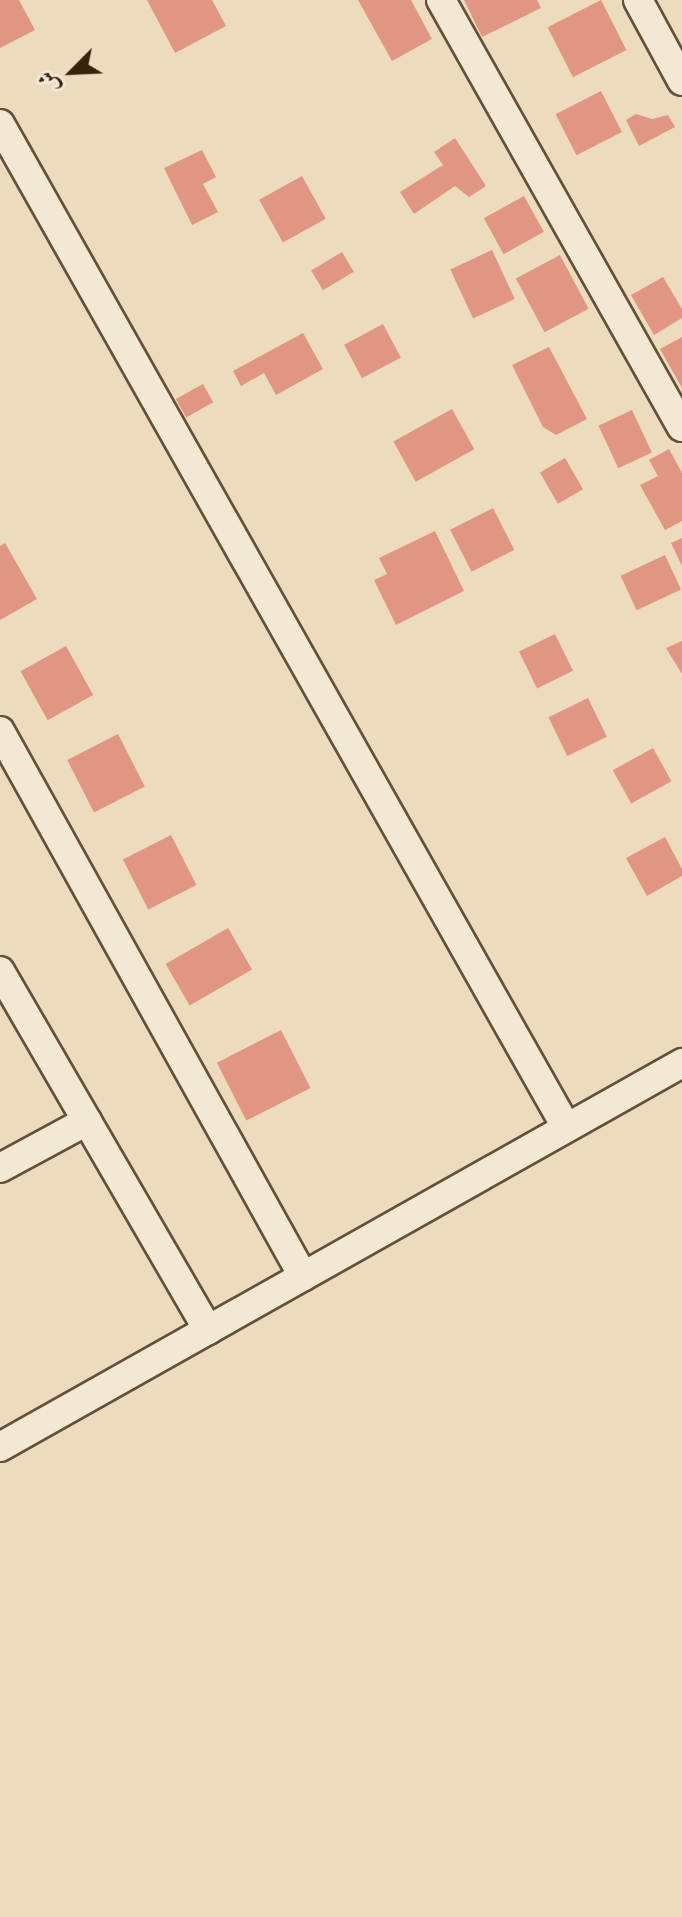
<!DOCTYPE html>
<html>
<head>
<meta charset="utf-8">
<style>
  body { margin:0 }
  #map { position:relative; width:682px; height:1917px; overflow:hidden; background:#ecdcbd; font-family:"IM FELL DW Pica",Amiri,serif }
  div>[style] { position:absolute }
  .building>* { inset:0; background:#e19583; transform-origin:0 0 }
  .roads { filter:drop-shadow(2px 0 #645039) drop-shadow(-2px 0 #645039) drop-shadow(0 2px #645039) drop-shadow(0 -2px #645039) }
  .minor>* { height:28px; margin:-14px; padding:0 14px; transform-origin:14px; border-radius:14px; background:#f3e8d4 }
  span { translate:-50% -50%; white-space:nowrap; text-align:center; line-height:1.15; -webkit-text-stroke:6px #f3e8d4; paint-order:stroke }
  .north { position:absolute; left:32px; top:32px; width:80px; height:80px; -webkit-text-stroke:6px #f3e8d4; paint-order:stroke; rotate:246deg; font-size:22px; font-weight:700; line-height:32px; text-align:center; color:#36220d }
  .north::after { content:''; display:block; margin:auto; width:28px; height:36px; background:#36220d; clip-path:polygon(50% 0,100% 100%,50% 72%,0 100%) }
</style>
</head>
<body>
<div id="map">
  <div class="building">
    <i style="clip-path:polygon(0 0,19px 0,35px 30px,0 48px)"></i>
    <i style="clip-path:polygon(147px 0,212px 0,226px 26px,175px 53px)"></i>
    <i style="clip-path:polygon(358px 0,411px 0,432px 39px,392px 61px)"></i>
    <i style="clip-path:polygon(464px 0,537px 0,541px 8px,482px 37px)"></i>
    <i style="left:601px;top:0;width:56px;height:60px;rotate:63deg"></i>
    <i style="left:601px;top:91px;width:46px;height:51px;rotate:63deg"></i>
    <i style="clip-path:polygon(636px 114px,652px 119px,668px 115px,675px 127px,639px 146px,626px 120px)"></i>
    <i style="clip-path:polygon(455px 138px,486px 186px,469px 197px,455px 186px,414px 214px,400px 192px,443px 165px,434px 152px)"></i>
    <i style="clip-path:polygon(202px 150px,216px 177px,203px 184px,218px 212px,192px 225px,164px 168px)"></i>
    <i style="left:302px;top:176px;width:49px;height:49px;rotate:61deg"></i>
    <i style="left:524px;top:196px;width:41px;height:46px;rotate:61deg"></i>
    <i style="left:492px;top:250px;width:54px;height:46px;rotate:65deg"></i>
    <i style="left:342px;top:252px;width:23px;height:36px;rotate:59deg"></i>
    <i style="left:560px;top:255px;width:61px;height:50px;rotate:62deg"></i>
    <i style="clip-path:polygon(663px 277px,682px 309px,682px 318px,654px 335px,631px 295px)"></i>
    <i style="left:383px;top:324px;width:38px;height:44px;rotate:62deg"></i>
    <i style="clip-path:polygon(303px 333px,323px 369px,276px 395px,264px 373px,241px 386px,233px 371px)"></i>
    <i style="clip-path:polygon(682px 337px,682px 388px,660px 349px)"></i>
    <i style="clip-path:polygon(549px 347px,587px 419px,556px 435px,543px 427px,512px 365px)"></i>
    <i style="left:203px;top:384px;width:21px;height:31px;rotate:61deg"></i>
    <i style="left:452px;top:409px;width:46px;height:67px;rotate:61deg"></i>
    <i style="left:632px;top:410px;width:47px;height:37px;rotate:65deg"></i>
    <i style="clip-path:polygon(669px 449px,682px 473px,682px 521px,665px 530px,640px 485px,658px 476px,649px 460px)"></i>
    <i style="left:565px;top:458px;width:36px;height:29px;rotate:60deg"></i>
    <i style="left:493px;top:508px;width:47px;height:48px;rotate:63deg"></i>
    <i style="clip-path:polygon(435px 531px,464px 591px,396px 625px,374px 580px,387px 574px,379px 558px)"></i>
    <i style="clip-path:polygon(682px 538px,682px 566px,671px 543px)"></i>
    <i style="clip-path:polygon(5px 543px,37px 599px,0 620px,0 546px)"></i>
    <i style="left:665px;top:555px;width:38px;height:49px;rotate:65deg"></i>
    <i style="left:555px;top:634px;width:41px;height:40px;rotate:64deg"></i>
    <i style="clip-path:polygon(682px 641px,682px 674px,666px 648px)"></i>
    <i style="left:66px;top:646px;width:56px;height:52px;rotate:61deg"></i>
    <i style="left:588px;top:698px;width:43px;height:44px;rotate:64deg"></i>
    <i style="left:118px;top:734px;width:59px;height:57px;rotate:63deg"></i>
    <i style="left:653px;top:748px;width:38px;height:46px;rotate:61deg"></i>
    <i style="left:171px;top:835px;width:56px;height:54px;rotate:63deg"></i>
    <i style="clip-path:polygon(665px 837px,682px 869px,682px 876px,647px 896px,626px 858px)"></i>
    <i style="left:228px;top:928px;width:48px;height:72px;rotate:60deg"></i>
    <i style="left:281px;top:1030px;width:65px;height:72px;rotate:63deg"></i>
  </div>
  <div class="roads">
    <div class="minor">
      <i style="left:441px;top:0;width:490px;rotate:60.6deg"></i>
      <i style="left:638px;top:0;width:92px;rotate:61.5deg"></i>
      <i style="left:0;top:124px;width:1152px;rotate:60.56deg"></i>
      <i style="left:0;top:731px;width:624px;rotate:60.93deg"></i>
      <i style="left:0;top:971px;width:415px;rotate:59.9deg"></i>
      <i style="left:0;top:1168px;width:99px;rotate:-28.4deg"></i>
      <i style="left:0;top:1447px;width:783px;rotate:-29.38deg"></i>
    </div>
  </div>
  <div class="north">ش</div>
</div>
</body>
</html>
